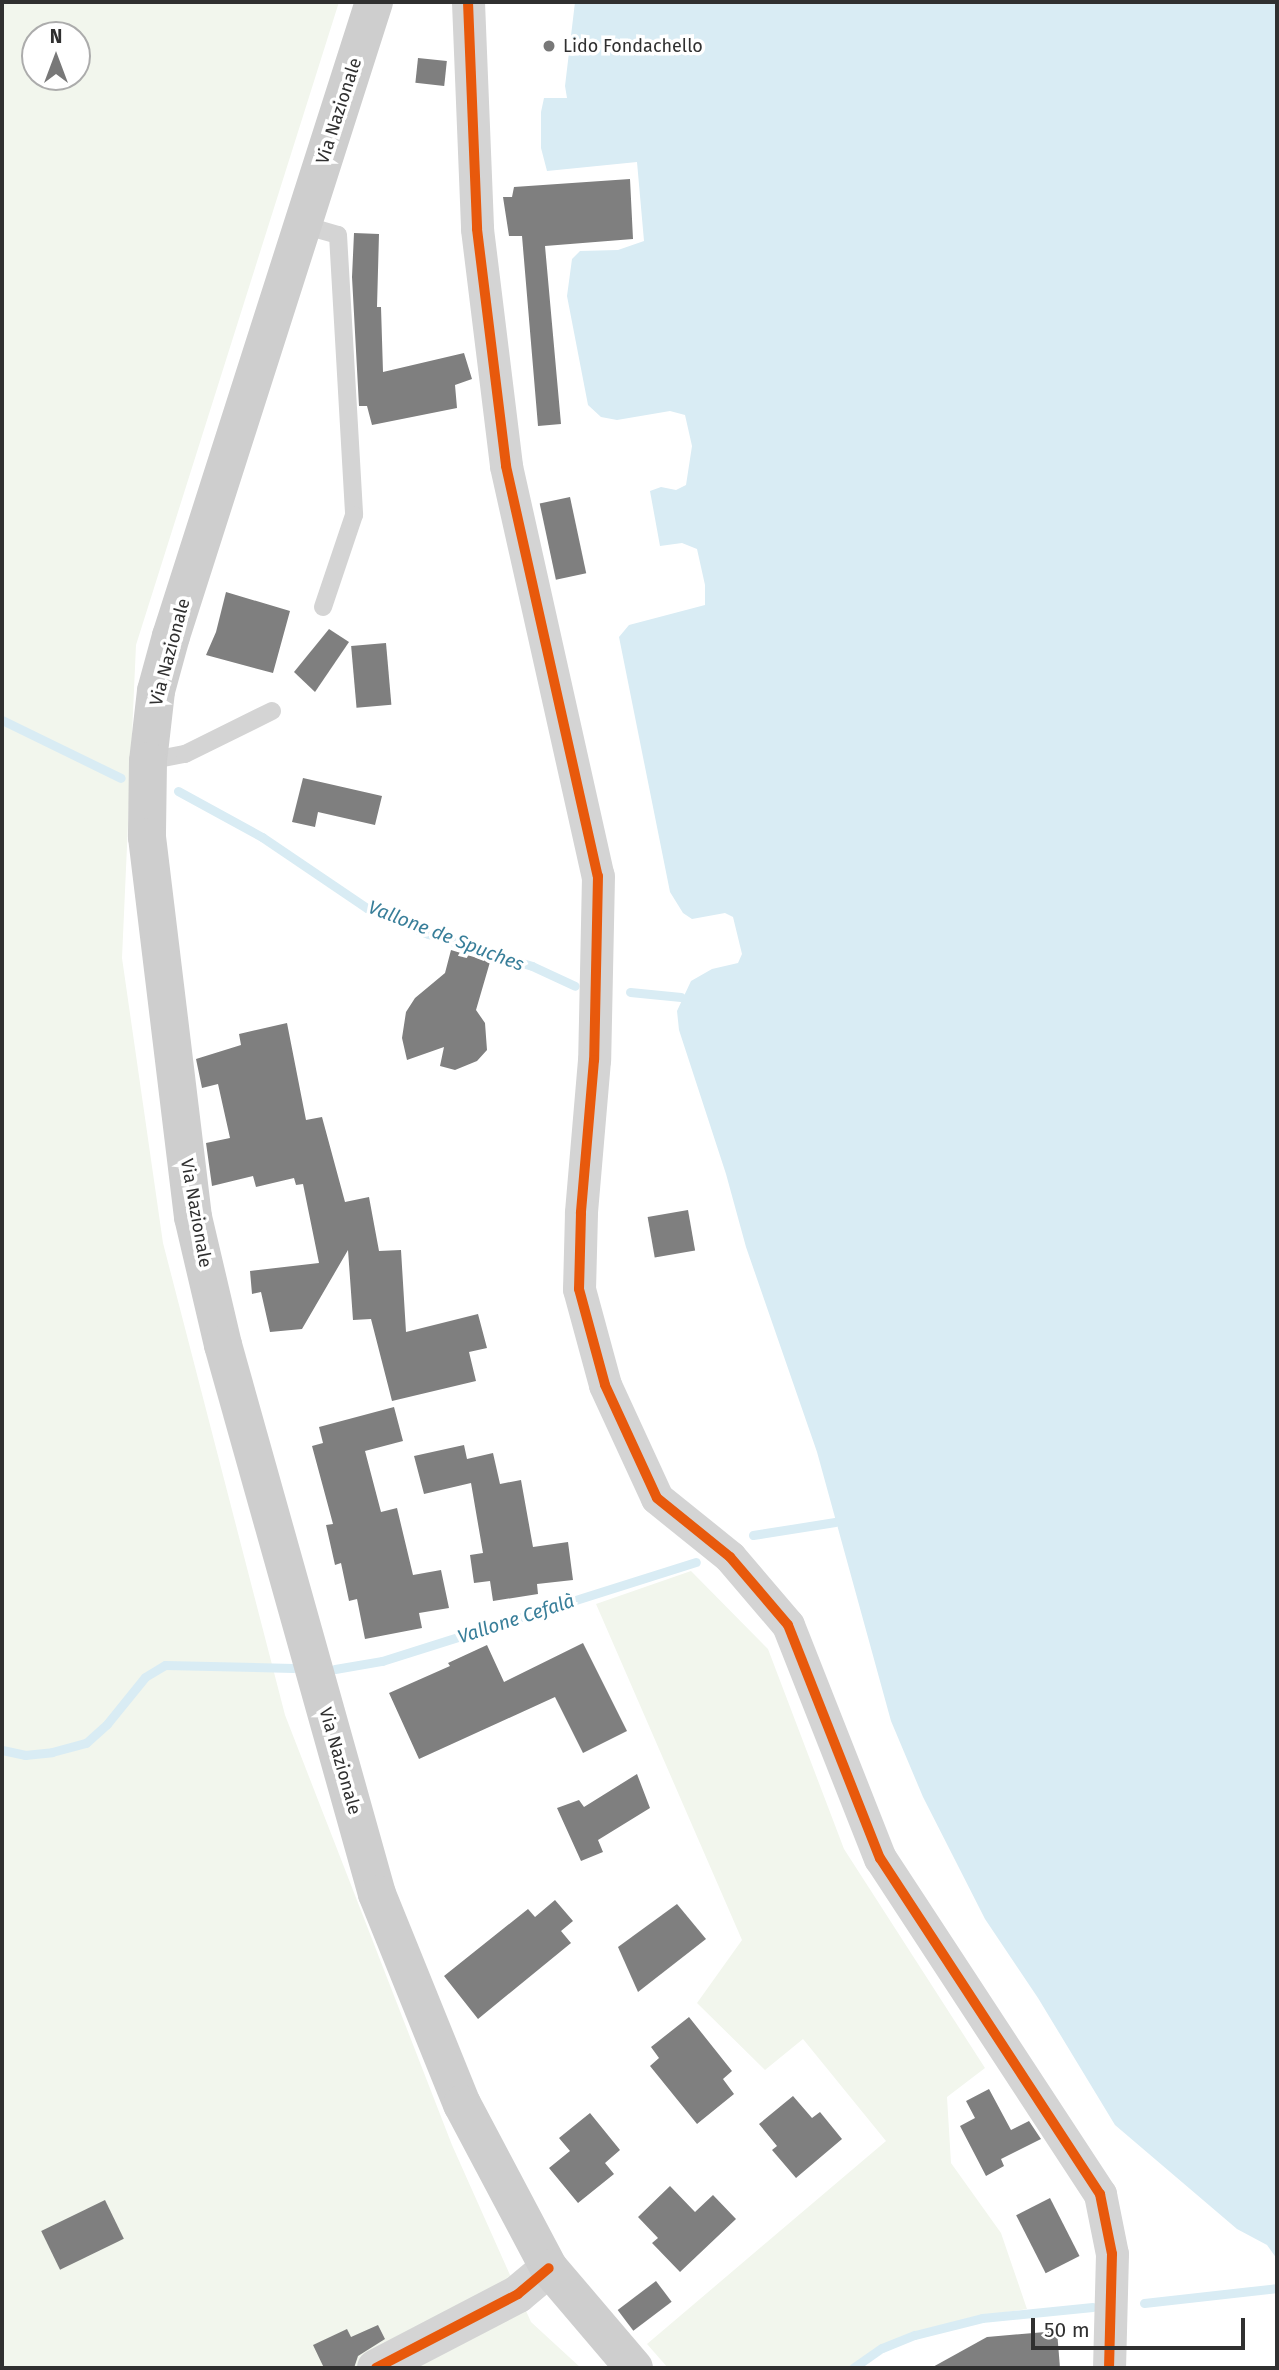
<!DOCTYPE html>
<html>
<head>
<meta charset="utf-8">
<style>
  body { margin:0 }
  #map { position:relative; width:1279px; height:2370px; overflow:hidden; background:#fff; font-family:"Fira Sans",sans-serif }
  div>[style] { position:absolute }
  .green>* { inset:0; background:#f2f6ed }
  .water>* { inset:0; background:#d9ecf4 }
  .stream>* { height:9px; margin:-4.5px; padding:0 4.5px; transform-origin:4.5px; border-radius:4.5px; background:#d9ecf4 }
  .building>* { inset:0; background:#7f7f7f; transform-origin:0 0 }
  .service>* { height:18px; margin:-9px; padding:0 9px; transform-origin:9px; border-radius:9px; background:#d4d4d4 }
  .minor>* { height:33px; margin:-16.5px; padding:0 16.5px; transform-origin:16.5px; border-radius:16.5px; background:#d4d4d4 }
  .tertiary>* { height:38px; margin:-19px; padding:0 19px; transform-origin:19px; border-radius:19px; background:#d4d4d4 }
  .secondary>* { height:38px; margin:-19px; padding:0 19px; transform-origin:19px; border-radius:19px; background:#cecece }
  .cycleway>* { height:10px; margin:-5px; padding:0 5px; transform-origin:5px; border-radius:5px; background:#e8590c }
  .dots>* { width:19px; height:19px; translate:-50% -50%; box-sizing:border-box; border:4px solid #fff; border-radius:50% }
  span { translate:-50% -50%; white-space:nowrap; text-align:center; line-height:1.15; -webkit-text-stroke:7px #fff; paint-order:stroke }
  .poi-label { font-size:18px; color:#303030 }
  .left { translate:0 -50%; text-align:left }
  .street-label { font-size:18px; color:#303030 }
  .water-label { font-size:19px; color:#387e99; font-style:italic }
  .frame { position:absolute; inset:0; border:4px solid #303030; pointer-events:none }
  .north { position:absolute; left:21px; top:21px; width:70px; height:70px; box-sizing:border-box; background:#fff; border:2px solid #acacac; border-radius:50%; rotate:0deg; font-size:19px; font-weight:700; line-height:28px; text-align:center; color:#303030 }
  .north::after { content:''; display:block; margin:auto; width:24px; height:32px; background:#787878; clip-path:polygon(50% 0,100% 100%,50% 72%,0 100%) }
  .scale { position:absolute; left:1031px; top:2318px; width:214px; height:32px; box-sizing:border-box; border:4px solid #303030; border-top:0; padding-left:9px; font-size:21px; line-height:24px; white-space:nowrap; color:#303030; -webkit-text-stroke:5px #fff; paint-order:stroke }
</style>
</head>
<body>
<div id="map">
  <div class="green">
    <i style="clip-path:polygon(evenodd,2px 2px,339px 2px,136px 645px,122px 958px,163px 1243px,285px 1715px,452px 2145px,531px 2322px,581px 2368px,2px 2368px,2px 2px,35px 35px,77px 35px,77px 77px,35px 77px,35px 35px)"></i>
    <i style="clip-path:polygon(691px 1571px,768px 1649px,844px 1849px,985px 2068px,947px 2097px,951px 2163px,1001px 2233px,1027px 2309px,968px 2318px,914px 2337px,845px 2368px,668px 2368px,647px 2344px,886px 2141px,803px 2039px,765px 2070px,697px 2003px,742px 1940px,596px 1604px)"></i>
  </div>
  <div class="water">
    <i style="clip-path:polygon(575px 2px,1277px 2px,1277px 2259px,1267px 2245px,1237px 2229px,1115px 2125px,1038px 1998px,985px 1919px,923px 1797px,891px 1721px,817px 1452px,746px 1247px,726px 1174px,679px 1030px,677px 1011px,691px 981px,712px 969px,738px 963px,742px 954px,733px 917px,725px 913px,692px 919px,683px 913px,670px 892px,619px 637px,629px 625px,705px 605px,705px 585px,697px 549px,682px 543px,660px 546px,650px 491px,661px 487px,676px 490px,686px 485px,692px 446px,685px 415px,670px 411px,617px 420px,601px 417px,588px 405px,567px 296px,572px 259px,580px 251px,618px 250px,644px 241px,637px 162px,547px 171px,541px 148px,541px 112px,544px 98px,567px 98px,565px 86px)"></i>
  </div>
  <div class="stream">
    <i style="left:2px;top:720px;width:132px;rotate:26deg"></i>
    <i style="left:178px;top:791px;width:96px;rotate:28.7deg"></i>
    <i style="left:262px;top:837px;width:127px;rotate:34.1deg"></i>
    <i style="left:367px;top:908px;width:66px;rotate:23.1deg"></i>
    <i style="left:428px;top:934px;width:109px;rotate:17.1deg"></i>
    <i style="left:532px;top:966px;width:47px;rotate:24.9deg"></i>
    <i style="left:630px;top:992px;width:51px;rotate:5.6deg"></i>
    <i style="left:753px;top:1535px;width:83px;rotate:-9deg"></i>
    <i style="left:335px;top:1669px;width:48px;rotate:-9.7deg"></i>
    <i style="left:382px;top:1661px;width:329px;rotate:-17.5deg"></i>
    <i style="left:2px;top:1750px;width:24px;rotate:12deg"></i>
    <i style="left:25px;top:1755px;width:27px;rotate:-6deg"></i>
    <i style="left:52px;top:1752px;width:35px;rotate:-15deg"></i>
    <i style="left:86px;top:1743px;width:28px;rotate:-42deg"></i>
    <i style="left:107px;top:1724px;width:60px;rotate:-51deg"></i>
    <i style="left:145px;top:1677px;width:23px;rotate:-31deg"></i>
    <i style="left:165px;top:1665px;width:128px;rotate:1.3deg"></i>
    <i style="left:1144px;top:2303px;width:134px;rotate:-6.4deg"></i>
    <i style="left:853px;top:2368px;width:35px;rotate:-35deg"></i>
    <i style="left:882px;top:2348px;width:35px;rotate:-22deg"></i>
    <i style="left:915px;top:2335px;width:69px;rotate:-14.2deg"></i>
    <i style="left:982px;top:2318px;width:111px;rotate:-5.7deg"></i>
  </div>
  <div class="building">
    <i style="left:418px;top:58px;width:29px;height:25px;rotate:6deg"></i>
    <i style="clip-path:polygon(630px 179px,633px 239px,545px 246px,561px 424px,538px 426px,522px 236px,509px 236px,503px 197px,512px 197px,514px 187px)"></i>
    <i style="clip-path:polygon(354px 233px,379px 234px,377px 307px,381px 307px,383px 372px,464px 353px,472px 379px,455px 385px,457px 408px,372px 425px,367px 406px,359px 406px,352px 277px)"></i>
    <i style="left:570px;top:497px;width:78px;height:31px;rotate:78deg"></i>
    <i style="clip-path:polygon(226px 592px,290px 611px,273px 673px,206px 655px,216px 632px)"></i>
    <i style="clip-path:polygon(329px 629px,349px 642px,315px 692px,294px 672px)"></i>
    <i style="left:386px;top:643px;width:62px;height:35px;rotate:85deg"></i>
    <i style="clip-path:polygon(303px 778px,382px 796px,375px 825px,318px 812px,315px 827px,292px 822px)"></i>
    <i style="clip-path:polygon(451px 950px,490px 962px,476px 1010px,485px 1023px,487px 1050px,477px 1061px,455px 1070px,440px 1066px,444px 1047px,407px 1060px,402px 1038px,406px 1012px,415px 998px,445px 973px)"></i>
    <i style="clip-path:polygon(287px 1023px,306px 1120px,322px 1117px,345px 1202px,369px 1197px,379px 1251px,401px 1250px,406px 1332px,478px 1314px,487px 1348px,469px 1352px,476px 1381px,392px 1401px,371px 1319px,353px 1320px,348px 1250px,302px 1329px,270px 1332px,261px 1292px,252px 1294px,250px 1271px,319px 1263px,303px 1184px,296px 1185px,294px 1178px,256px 1187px,253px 1176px,212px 1186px,206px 1143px,230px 1138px,218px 1084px,202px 1088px,196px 1059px,241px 1045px,239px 1034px)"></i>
    <i style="left:688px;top:1210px;width:41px;height:41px;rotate:80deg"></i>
    <i style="clip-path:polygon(394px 1407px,403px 1441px,365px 1451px,381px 1512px,397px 1508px,413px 1575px,441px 1570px,449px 1608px,419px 1613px,422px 1628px,365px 1639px,357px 1599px,349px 1601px,341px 1563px,335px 1565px,326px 1525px,333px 1524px,312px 1446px,323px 1443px,319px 1427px)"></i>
    <i style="clip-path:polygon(464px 1445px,467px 1459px,493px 1453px,500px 1484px,521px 1480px,533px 1547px,568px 1542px,573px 1580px,537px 1584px,538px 1594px,493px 1601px,490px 1581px,474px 1583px,470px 1555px,483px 1553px,471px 1483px,424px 1494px,414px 1456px)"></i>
    <i style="clip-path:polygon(583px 1643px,627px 1731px,583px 1753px,555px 1697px,419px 1759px,389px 1693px,450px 1666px,448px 1663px,487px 1645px,504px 1682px)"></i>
    <i style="clip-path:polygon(637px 1774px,650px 1808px,598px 1840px,603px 1852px,581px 1861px,557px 1808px,579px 1800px,584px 1807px)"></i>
    <i style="clip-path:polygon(555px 1900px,573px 1921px,561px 1931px,571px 1943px,478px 2019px,444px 1976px,528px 1909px,535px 1917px)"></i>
    <i style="clip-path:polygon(677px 1904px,706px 1939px,638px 1992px,618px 1947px)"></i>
    <i style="clip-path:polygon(689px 2017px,732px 2071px,723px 2079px,734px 2094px,697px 2124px,650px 2066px,659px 2058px,651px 2047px)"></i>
    <i style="clip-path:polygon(989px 2089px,1011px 2130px,1029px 2121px,1041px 2139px,1001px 2159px,1004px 2166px,986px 2176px,960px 2126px,975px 2118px,966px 2101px)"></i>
    <i style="clip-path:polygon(793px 2096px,812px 2118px,820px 2112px,842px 2139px,796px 2178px,772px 2150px,777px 2146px,759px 2124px)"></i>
    <i style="clip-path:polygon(590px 2113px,620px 2150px,605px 2163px,614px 2174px,578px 2203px,549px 2168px,570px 2151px,559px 2138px)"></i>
    <i style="clip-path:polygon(670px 2186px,695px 2212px,713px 2195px,736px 2219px,680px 2272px,652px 2243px,658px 2238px,638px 2217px)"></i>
    <i style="left:1050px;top:2198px;width:65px;height:38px;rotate:63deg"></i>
    <i style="left:105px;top:2200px;width:43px;height:71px;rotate:64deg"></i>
    <i style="left:656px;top:2281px;width:26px;height:48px;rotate:53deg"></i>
    <i style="clip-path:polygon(378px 2325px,385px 2339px,358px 2356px,354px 2368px,324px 2368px,313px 2345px,347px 2329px,351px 2337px)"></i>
    <i style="clip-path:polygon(1057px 2331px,1060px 2368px,931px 2368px,987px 2337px)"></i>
  </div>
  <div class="service">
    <i style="left:303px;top:225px;width:36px;rotate:16deg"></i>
    <i style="left:338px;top:235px;width:280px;rotate:86.7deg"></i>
    <i style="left:354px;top:515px;width:97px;rotate:108.6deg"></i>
    <i style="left:148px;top:761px;width:38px;rotate:-11deg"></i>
    <i style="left:185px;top:754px;width:97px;rotate:-26.3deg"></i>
  </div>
  <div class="minor">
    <i style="left:468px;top:2px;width:227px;rotate:87.7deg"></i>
    <i style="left:477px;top:229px;width:239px;rotate:83deg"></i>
    <i style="left:506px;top:466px;width:420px;rotate:77.4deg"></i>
    <i style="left:598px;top:876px;width:184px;rotate:91.2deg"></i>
    <i style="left:594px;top:1060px;width:154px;rotate:94.9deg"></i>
    <i style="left:581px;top:1213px;width:76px;rotate:91.5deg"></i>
    <i style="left:579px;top:1289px;width:99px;rotate:74.8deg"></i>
    <i style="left:605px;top:1385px;width:124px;rotate:65.3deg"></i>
    <i style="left:657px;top:1498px;width:94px;rotate:38.9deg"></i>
    <i style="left:730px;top:1557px;width:89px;rotate:49.5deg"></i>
    <i style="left:788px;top:1625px;width:251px;rotate:68.5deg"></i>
    <i style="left:880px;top:1858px;width:402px;rotate:56.8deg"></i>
    <i style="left:1100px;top:2194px;width:61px;rotate:78.7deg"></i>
    <i style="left:1112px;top:2254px;width:114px;rotate:91.5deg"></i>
  </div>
  <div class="tertiary">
    <i style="left:376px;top:2368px;width:160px;rotate:-27.5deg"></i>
    <i style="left:518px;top:2294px;width:40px;rotate:-40deg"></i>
  </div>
  <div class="secondary">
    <i style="left:374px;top:2px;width:666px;rotate:107.75deg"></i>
    <i style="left:171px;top:636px;width:57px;rotate:105.3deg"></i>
    <i style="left:156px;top:691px;width:70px;rotate:96.5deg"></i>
    <i style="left:148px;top:761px;width:76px;rotate:90.8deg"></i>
    <i style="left:147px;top:837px;width:383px;rotate:83.1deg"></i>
    <i style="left:193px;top:1217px;width:131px;rotate:76.8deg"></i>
    <i style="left:223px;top:1345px;width:570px;rotate:74.33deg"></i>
    <i style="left:377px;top:1894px;width:227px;rotate:68deg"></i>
    <i style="left:462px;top:2104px;width:186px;rotate:62.1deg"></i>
    <i style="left:549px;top:2268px;width:131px;rotate:49.6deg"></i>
  </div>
  <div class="cycleway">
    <i style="left:468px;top:2px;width:227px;rotate:87.7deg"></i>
    <i style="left:477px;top:229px;width:239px;rotate:83deg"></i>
    <i style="left:506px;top:466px;width:420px;rotate:77.4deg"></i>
    <i style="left:598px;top:876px;width:184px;rotate:91.2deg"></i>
    <i style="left:594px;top:1060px;width:154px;rotate:94.9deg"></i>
    <i style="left:581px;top:1213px;width:76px;rotate:91.5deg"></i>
    <i style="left:579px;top:1289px;width:99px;rotate:74.8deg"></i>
    <i style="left:605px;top:1385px;width:124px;rotate:65.3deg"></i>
    <i style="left:657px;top:1498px;width:94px;rotate:38.9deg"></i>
    <i style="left:730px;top:1557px;width:89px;rotate:49.5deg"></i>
    <i style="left:788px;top:1625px;width:251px;rotate:68.5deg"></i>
    <i style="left:880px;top:1858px;width:402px;rotate:56.8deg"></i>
    <i style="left:1100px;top:2194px;width:61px;rotate:78.7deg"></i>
    <i style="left:1112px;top:2254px;width:114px;rotate:91.5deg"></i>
    <i style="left:376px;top:2368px;width:160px;rotate:-27.5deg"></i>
    <i style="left:518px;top:2294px;width:40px;rotate:-40deg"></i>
  </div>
  <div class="dots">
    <i style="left:549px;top:46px;background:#787878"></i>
  </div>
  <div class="poi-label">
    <span class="left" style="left:563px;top:46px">Lido Fondachello</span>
  </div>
  <div class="street-label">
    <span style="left:339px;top:111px;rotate:-72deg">Via Nazionale</span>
    <span style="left:170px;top:652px;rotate:-75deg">Via Nazionale</span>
    <span style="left:196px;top:1213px;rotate:80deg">Via Nazionale</span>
    <span style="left:340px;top:1761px;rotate:74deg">Via Nazionale</span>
  </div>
  <div class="water-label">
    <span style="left:446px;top:936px;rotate:21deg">Vallone de Spuches</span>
    <span style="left:516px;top:1619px;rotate:-18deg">Vallone Cefalà</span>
  </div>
  <div class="frame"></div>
  <div class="north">N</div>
  <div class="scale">50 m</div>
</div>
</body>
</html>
